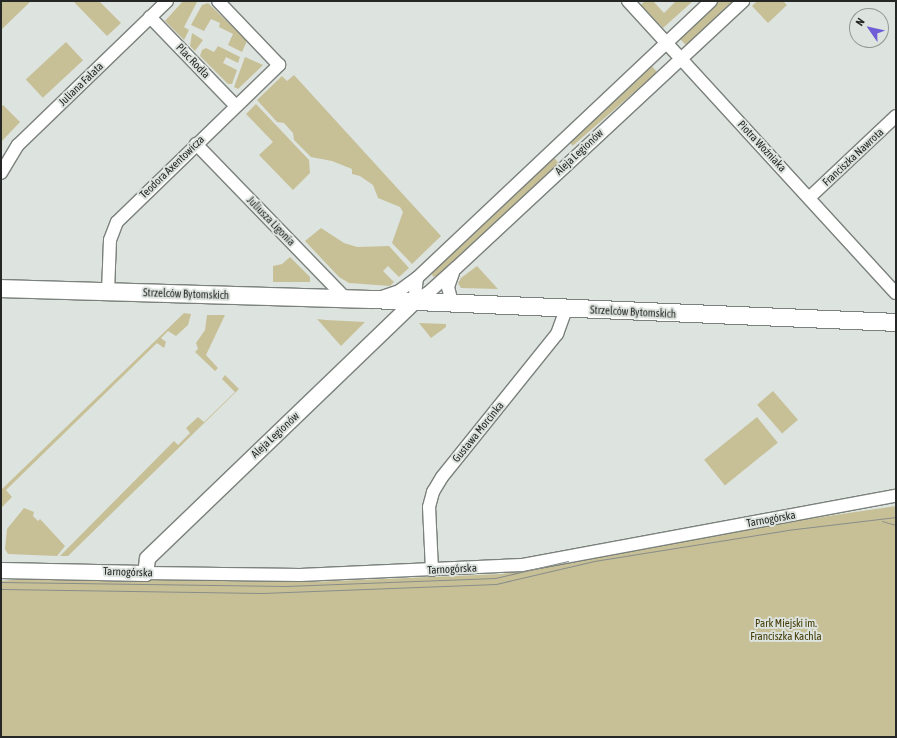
<!DOCTYPE html>
<html>
<head>
<meta charset="utf-8">
<style>
  body { margin:0 }
  #map { position:relative; width:897px; height:738px; overflow:hidden; background:#dde3de; font-family:"Asap Condensed",sans-serif }
  div>[style] { position:absolute }
  .green>* { inset:0; background:#c7c097; transform-origin:0 0 }
  .roads { filter:drop-shadow(1px 0 #7b817c) drop-shadow(-1px 0 #7b817c) drop-shadow(0 1px #7b817c) drop-shadow(0 -1px #7b817c) }
  .minor>* { height:12px; margin:-6px; padding:0 6px; transform-origin:6px; border-radius:6px; background:#fff }
  .tertiary>* { height:15px; margin:-7.5px; padding:0 7.5px; transform-origin:7.5px; border-radius:7.5px; background:#fff }
  .secondary>* { height:17px; margin:-8.5px; padding:0 8.5px; transform-origin:8.5px; border-radius:8.5px; background:#fff }
  .tram>* { height:1px; margin:-0.5px; padding:0 0.5px; transform-origin:0.5px; border-radius:0.5px; background:#888d89 }
  span { translate:-50% -50%; white-space:nowrap; text-align:center; line-height:1.15; -webkit-text-stroke:4px #dde3de; paint-order:stroke }
  .street-label { font-size:11px; color:#242725 }
  .park-label { font-size:11px; color:#433b05 }
  .frame { position:absolute; inset:0; border:2px solid #242725; pointer-events:none }
  .north { position:absolute; left:849px; top:8px; width:40px; height:40px; box-sizing:border-box; background:#dde3de; border:1px solid #939894; border-radius:50%; rotate:304deg; font-size:11px; font-weight:700; line-height:16px; text-align:center; color:#242725 }
  .north::after { content:''; display:block; margin:auto; width:14px; height:18px; background:#6f5dd7; clip-path:polygon(50% 0,100% 100%,50% 72%,0 100%) }
</style>
</head>
<body>
<div id="map">
  <div class="green">
    <i style="clip-path:polygon(1px 1px,31px 1px,1px 30px)"></i>
    <i style="clip-path:polygon(73px 1px,99px 1px,121px 23px,107px 36px)"></i>
    <i style="clip-path:polygon(183px 1px,197px 2px,184px 27px,189px 30px,184px 40px,165px 21px)"></i>
    <i style="clip-path:polygon(645px 1px,653px 1px,664px 13px,676px 1px,693px 1px,663px 28px,641px 5px)"></i>
    <i style="clip-path:polygon(718px 1px,733px 1px,686px 45px,679px 38px)"></i>
    <i style="clip-path:polygon(757px 1px,783px 1px,787px 5px,768px 23px,752px 6px)"></i>
    <i style="clip-path:polygon(208px 3px,247px 41px,242px 52px,228px 45px,233px 34px,219px 27px,220px 23px,211px 19px,204px 31px,191px 25px,202px 5px)"></i>
    <i style="clip-path:polygon(192px 33px,203px 40px,195px 51px,190px 46px)"></i>
    <i style="left:66px;top:42px;width:25px;height:55px;rotate:47deg"></i>
    <i style="clip-path:polygon(218px 46px,240px 57px,238px 63px,226px 57px,223px 63px,237px 70px,232px 84px,228px 84px,200px 56px,202px 50px,206px 48px,214px 52px)"></i>
    <i style="clip-path:polygon(245px 57px,263px 65px,238px 89px,234px 87px)"></i>
    <i style="left:650px;top:64px;width:11px;height:112px;rotate:49deg"></i>
    <i style="clip-path:polygon(294px 75px,441px 236px,412px 264px,392px 243px,403px 212px,400px 207px,378px 198px,373px 185px,360px 176px,352px 174px,352px 169px,332px 161px,311px 157px,294px 140px,293px 133px,284px 123px,277px 122px,257px 100px,282px 76px,287px 81px)"></i>
    <i style="clip-path:polygon(256px 104px,309px 160px,310px 173px,293px 190px,259px 155px,273px 142px,246px 114px)"></i>
    <i style="clip-path:polygon(3px 105px,20px 122px,1px 142px,1px 107px)"></i>
    <i style="clip-path:polygon(553px 156px,559px 164px,439px 275px,433px 277px,431px 270px)"></i>
    <i style="clip-path:polygon(321px 228px,344px 243px,357px 247px,389px 246px,409px 268px,399px 277px,388px 266px,383px 271px,394px 282px,390px 286px,349px 283px,339px 277px,305px 241px)"></i>
    <i style="clip-path:polygon(290px 257px,310px 277px,310px 282px,273px 282px,273px 266px,282px 264px)"></i>
    <i style="clip-path:polygon(477px 266px,498px 289px,461px 288px,458px 283px,461px 278px)"></i>
    <i style="clip-path:polygon(184px 313px,191px 314px,188px 325px,176px 336px,168px 331px,161px 338px,166px 342px,164px 348px,157px 343px,6px 490px,12px 497px,1px 508px,1px 490px)"></i>
    <i style="clip-path:polygon(207px 315px,225px 315px,206px 355px,218px 368px,215px 371px,195px 352px,198px 349px,196px 343px,205px 330px)"></i>
    <i style="clip-path:polygon(317px 319px,326px 320px,365px 322px,341px 346px)"></i>
    <i style="clip-path:polygon(419px 323px,446px 324px,446px 327px,431px 338px)"></i>
    <i style="clip-path:polygon(225px 375px,239px 389px,68px 556px,60px 556px,174px 441px,178px 445px,190px 433px,186px 428px,198px 417px,204px 422px,235px 392px,222px 379px)"></i>
    <i style="left:773px;top:391px;width:38px;height:21px;rotate:49deg"></i>
    <i style="left:757px;top:417px;width:33px;height:68px;rotate:51deg"></i>
    <i style="clip-path:polygon(896px 506px,896px 737px,1px 737px,1px 581px,31px 578px,311px 582px,502px 574px,767px 525px)"></i>
    <i style="clip-path:polygon(24px 508px,34px 512px,33px 516px,38px 521px,40px 519px,65px 546px,57px 556px,8px 554px,5px 549px,7px 529px)"></i>
  </div>
  <div class="roads">
    <div class="minor">
      <i style="left:628px;top:1px;width:396px;rotate:47.5deg"></i>
      <i style="left:150px;top:17px;width:122px;rotate:46deg"></i>
      <i style="left:196px;top:144px;width:216px;rotate:45.9deg"></i>
      <i style="left:1px;top:173px;width:33px;rotate:-59deg"></i>
      <i style="left:18px;top:145px;width:207px;rotate:-44deg"></i>
      <i style="left:810px;top:197px;width:118px;rotate:-43.3deg"></i>
      <i style="left:453px;top:273px;width:15px;rotate:110deg"></i>
      <i style="left:448px;top:287px;width:12px;rotate:76deg"></i>
      <i style="left:451px;top:299px;width:6px;rotate:39deg"></i>
      <i style="left:417px;top:278px;width:23px;rotate:97deg"></i>
      <i style="left:414px;top:301px;width:16px;rotate:-30deg"></i>
      <i style="left:428px;top:293px;width:38px;rotate:-42deg"></i>
      <i style="left:456px;top:268px;width:392px;rotate:-42.9deg"></i>
      <i style="left:108px;top:292px;width:52px;rotate:-87.8deg"></i>
      <i style="left:110px;top:240px;width:19px;rotate:-69deg"></i>
      <i style="left:117px;top:222px;width:226px;rotate:-44.1deg"></i>
      <i style="left:279px;top:65px;width:88px;rotate:-133.6deg"></i>
      <i style="left:382px;top:297px;width:18px;rotate:-19deg"></i>
      <i style="left:399px;top:291px;width:22px;rotate:-36deg"></i>
      <i style="left:417px;top:278px;width:404px;rotate:-43.3deg"></i>
      <i style="left:432px;top:570px;width:63px;rotate:-92.7deg"></i>
      <i style="left:429px;top:507px;width:16px;rotate:-75deg"></i>
      <i style="left:433px;top:492px;width:17px;rotate:-59deg"></i>
      <i style="left:442px;top:477px;width:184px;rotate:-51.2deg"></i>
      <i style="left:557px;top:334px;width:27px;rotate:-70deg"></i>
      <i style="left:145px;top:573px;width:155px;rotate:0.7deg"></i>
      <i style="left:300px;top:575px;width:222px;rotate:-2.6deg"></i>
      <i style="left:522px;top:565px;width:380px;rotate:-10.5deg"></i>
    </div>
    <div class="tertiary">
      <i style="left:1px;top:570px;width:144px;rotate:1.2deg"></i>
      <i style="left:145px;top:573px;width:15px;rotate:-82deg"></i>
      <i style="left:147px;top:558px;width:371px;rotate:-43.9deg"></i>
    </div>
    <div class="secondary">
      <i style="left:1px;top:288px;width:369px;rotate:1.7deg"></i>
      <i style="left:370px;top:299px;width:527px;rotate:2.5deg"></i>
    </div>
  </div>
  <div class="tram">
    <i style="left:882px;top:521px;width:15px;rotate:16deg"></i>
    <i style="left:1px;top:582px;width:285px;rotate:0.8deg"></i>
    <i style="left:286px;top:586px;width:209px;rotate:-2.2deg"></i>
    <i style="left:495px;top:578px;width:75px;rotate:-13.1deg"></i>
    <i style="left:1px;top:589px;width:261px;rotate:0.9deg"></i>
    <i style="left:262px;top:593px;width:234px;rotate:-2.2deg"></i>
    <i style="left:496px;top:584px;width:101px;rotate:-13.2deg"></i>
    <i style="left:594px;top:561px;width:195px;rotate:-9.1deg"></i>
    <i style="left:787px;top:530px;width:110px;rotate:-6.8deg"></i>
  </div>
  <div class="street-label">
    <span style="left:193px;top:61px;rotate:46deg">Plac Rodła</span>
    <span style="left:81px;top:84px;rotate:-44deg">Juliana Fałata</span>
    <span style="left:762px;top:146px;rotate:47deg">Piotra Woźniaka</span>
    <span style="left:579px;top:152px;rotate:-43deg">Aleja Legionów</span>
    <span style="left:853px;top:157px;rotate:-43deg">Franciszka Nawrota</span>
    <span style="left:172px;top:167px;rotate:-44deg">Teodora Axentowicza</span>
    <span style="left:271px;top:221px;rotate:46deg">Juliusza Ligonia</span>
    <span style="left:186px;top:294px;rotate:2deg">Strzelców Bytomskich</span>
    <span style="left:633px;top:312px;rotate:3deg">Strzelców Bytomskich</span>
    <span style="left:478px;top:432px;rotate:-51deg">Gustawa Morcinka</span>
    <span style="left:275px;top:435px;rotate:-43deg">Aleja Legionów</span>
    <span style="left:771px;top:519px;rotate:-10deg">Tarnogórska</span>
    <span style="left:452px;top:569px;rotate:-3deg">Tarnogórska</span>
    <span style="left:128px;top:572px;rotate:2deg">Tarnogórska</span>
  </div>
  <div class="park-label">
    <span style="left:786px;top:630px">Park Miejski im.<br>Franciszka Kachla</span>
  </div>
  <div class="frame"></div>
  <div class="north">N</div>
</div>
</body>
</html>
